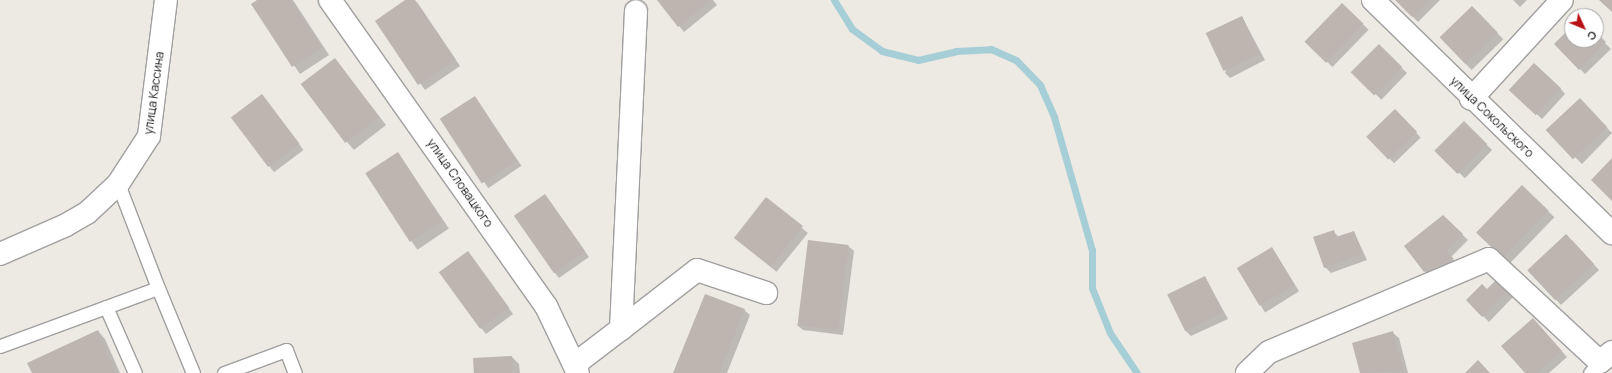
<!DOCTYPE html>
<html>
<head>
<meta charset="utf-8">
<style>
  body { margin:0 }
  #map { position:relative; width:1612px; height:373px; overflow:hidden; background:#ede9e3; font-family:Manrope,sans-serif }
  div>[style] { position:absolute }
  .shadow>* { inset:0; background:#0003; transform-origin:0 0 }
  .stream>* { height:7px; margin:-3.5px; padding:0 3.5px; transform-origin:3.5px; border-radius:3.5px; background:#a6ced7 }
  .building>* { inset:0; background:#bdb5b0; transform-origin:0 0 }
  .roads { filter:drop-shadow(1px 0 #a0a0a0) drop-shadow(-1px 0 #a0a0a0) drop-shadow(0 1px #a0a0a0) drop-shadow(0 -1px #a0a0a0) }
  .service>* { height:13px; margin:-6.5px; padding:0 6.5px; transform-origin:6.5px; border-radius:6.5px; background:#fff }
  .minor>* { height:22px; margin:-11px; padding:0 11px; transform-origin:11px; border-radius:11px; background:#fff }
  span { translate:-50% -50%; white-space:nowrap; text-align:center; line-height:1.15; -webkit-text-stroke:3.5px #fff; paint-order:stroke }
  .street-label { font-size:12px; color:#1c1c1c }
  .north { position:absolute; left:1564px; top:8px; width:40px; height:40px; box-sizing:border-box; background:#fff; border:1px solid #a4a4a4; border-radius:50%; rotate:134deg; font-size:11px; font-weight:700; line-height:16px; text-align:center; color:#1c1c1c }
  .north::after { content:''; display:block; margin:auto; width:14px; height:18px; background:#b91016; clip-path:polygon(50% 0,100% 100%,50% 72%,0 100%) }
</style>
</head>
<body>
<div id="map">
  <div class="shadow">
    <i style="clip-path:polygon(259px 0,293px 0,329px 55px,300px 74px,252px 5px)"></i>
    <i style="clip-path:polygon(406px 0,417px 2px,460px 66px,425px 90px,376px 21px)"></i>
    <i style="clip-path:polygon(658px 0,713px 0,717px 5px,684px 32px)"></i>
    <i style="clip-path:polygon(1396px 0,1440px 0,1418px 22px)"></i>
    <i style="clip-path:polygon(1513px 0,1527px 0,1520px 7px)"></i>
    <i style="left:1342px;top:4px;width:37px;height:52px;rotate:44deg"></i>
    <i style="left:1472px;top:7px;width:45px;height:44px;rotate:46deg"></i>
    <i style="clip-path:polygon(1242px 17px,1265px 60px,1230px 78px,1225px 73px)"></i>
    <i style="clip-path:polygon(1572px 27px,1572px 40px,1596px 40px,1596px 34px,1611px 49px,1585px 74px,1555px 44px)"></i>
    <i style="left:1379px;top:46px;width:39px;height:37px;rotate:44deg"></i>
    <i style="clip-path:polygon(335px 60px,386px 125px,354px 150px,347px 142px)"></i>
    <i style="clip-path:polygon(1560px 88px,1565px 94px,1542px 119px,1516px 95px)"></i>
    <i style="left:262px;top:95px;width:69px;height:37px;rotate:53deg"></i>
    <i style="left:475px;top:97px;width:83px;height:40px;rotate:56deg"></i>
    <i style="clip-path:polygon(1585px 105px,1612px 133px,1582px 164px,1547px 130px)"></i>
    <i style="left:1395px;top:111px;width:37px;height:37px;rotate:46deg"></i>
    <i style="left:1464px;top:123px;width:39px;height:39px;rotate:44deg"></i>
    <i style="left:398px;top:153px;width:91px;height:38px;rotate:56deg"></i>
    <i style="left:1522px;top:186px;width:45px;height:65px;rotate:44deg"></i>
    <i style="clip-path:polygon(545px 195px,589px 257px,559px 278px,554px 272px)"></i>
    <i style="left:766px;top:199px;width:54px;height:50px;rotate:39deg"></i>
    <i style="clip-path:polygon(1443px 216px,1468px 240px,1451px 257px,1458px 265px,1431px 277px,1425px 271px)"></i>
    <i style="clip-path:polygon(1333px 231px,1339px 237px,1354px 232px,1367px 260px,1331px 273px,1325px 267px)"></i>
    <i style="clip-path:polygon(1572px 240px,1599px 270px,1561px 305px,1528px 270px)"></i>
    <i style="clip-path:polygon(848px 246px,854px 251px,843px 335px,803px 330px,797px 325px)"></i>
    <i style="left:1272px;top:248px;width:51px;height:40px;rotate:58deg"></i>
    <i style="clip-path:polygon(468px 252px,513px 314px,486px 334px,481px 328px)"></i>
    <i style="clip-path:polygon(1205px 277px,1228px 319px,1191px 336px,1186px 331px)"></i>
    <i style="clip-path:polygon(1497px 280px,1514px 296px,1489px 322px,1467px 300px,1487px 291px)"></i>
    <i style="clip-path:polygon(744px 310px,750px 315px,727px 373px,675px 373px)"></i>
    <i style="clip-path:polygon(1533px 319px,1567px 357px,1549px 373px,1526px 373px)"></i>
    <i style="clip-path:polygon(98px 331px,105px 339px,120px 373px,33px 373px)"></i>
    <i style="clip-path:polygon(1393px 333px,1399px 338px,1408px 373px,1361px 373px,1353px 343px)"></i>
    <i style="clip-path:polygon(512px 357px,519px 364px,520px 373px,475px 373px)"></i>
  </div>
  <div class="stream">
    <i style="left:834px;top:0;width:34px;rotate:58deg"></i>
    <i style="left:852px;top:29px;width:37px;rotate:36deg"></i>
    <i style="left:882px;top:51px;width:37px;rotate:14deg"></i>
    <i style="left:918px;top:60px;width:39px;rotate:-13deg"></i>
    <i style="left:956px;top:51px;width:35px;rotate:-3deg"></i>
    <i style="left:991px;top:49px;width:27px;rotate:24deg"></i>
    <i style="left:1016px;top:60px;width:35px;rotate:46deg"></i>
    <i style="left:1040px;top:85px;width:35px;rotate:66deg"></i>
    <i style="left:1054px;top:117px;width:138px;rotate:74.1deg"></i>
    <i style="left:1092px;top:250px;width:38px;rotate:90deg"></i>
    <i style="left:1092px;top:288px;width:48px;rotate:68.2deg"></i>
    <i style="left:1110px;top:333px;width:48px;rotate:56deg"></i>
  </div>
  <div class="building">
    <i style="clip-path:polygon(257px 0,291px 0,322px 47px,292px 67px,251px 4px)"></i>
    <i style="clip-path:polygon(405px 0,415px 0,456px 60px,418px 85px,375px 21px)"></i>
    <i style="clip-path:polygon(657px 0,711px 0,678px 27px)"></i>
    <i style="clip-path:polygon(1395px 0,1430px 0,1412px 17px)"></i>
    <i style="clip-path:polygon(1599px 0,1612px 0,1612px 12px)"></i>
    <i style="left:1342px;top:3px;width:30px;height:54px;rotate:44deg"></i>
    <i style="left:1472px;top:6px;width:37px;height:45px;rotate:46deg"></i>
    <i style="left:1242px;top:16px;width:42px;height:40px;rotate:65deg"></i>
    <i style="clip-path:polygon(1572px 26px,1572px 40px,1596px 40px,1596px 32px,1606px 42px,1579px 70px,1554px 44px)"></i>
    <i style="left:1379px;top:44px;width:33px;height:40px;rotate:45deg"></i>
    <i style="left:335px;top:58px;width:74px;height:43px;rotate:53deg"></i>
    <i style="left:1534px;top:63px;width:37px;height:37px;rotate:43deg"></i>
    <i style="left:262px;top:94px;width:62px;height:39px;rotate:53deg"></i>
    <i style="left:475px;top:96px;width:77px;height:42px;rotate:57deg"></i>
    <i style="left:1580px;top:98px;width:40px;height:47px;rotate:47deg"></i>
    <i style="left:1395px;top:109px;width:32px;height:40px;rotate:46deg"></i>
    <i style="left:1464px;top:121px;width:33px;height:42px;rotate:45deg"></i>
    <i style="left:398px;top:152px;width:82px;height:39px;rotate:57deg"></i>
    <i style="clip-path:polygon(1612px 158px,1612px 201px,1591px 180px)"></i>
    <i style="left:1522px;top:185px;width:37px;height:66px;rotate:44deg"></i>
    <i style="left:545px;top:194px;width:70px;height:38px;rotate:55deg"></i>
    <i style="left:766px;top:197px;width:47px;height:52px;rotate:38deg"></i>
    <i style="clip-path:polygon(1443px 215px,1463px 234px,1446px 251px,1454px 259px,1424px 272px,1404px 246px)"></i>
    <i style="clip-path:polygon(1334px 230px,1336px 237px,1354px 231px,1363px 254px,1324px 268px,1313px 237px)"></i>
    <i style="left:1566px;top:234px;width:41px;height:53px;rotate:47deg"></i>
    <i style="left:808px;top:240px;width:41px;height:86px;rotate:7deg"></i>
    <i style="left:1272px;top:247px;width:44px;height:41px;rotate:59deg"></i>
    <i style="left:468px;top:251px;width:70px;height:36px;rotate:54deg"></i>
    <i style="left:1205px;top:276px;width:41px;height:42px;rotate:64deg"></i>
    <i style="clip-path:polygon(1497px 279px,1509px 290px,1482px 317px,1466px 300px,1482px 284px,1487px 289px)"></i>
    <i style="clip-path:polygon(705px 294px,745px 309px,719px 373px,673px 373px)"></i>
    <i style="clip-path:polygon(1533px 318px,1562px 351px,1537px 373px,1525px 373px,1501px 346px)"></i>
    <i style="clip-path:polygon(98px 330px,116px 373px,32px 373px,27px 363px)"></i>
    <i style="clip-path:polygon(1393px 331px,1404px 371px,1360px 373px,1352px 343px)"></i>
    <i style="left:512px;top:356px;width:17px;height:39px;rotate:87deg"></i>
    <i style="clip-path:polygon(1478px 360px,1490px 373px,1465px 373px)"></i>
  </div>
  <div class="roads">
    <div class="service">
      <i style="left:158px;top:288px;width:92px;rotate:67.6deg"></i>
      <i style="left:106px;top:307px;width:72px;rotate:66.3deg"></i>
      <i style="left:0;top:346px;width:168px;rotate:-20.2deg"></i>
      <i style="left:158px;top:288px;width:111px;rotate:-111deg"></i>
      <i style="left:224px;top:373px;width:66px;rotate:-20.4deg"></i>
      <i style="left:286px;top:350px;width:25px;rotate:69deg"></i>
      <i style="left:1590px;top:373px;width:15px;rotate:-48deg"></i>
    </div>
    <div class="minor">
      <i style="left:330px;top:0;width:375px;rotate:54.8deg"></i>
      <i style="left:546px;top:306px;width:74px;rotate:64.5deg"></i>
      <i style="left:1373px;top:0;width:334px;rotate:44.3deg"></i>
      <i style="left:1471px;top:99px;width:134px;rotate:-47.4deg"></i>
      <i style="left:0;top:254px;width:72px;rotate:-23.7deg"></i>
      <i style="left:66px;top:225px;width:24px;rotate:-30deg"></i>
      <i style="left:87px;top:213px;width:42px;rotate:-43.1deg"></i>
      <i style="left:118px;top:184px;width:57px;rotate:-57.1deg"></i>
      <i style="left:149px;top:136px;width:137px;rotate:-82.9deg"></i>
      <i style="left:621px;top:329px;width:96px;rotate:-37.8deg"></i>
      <i style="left:697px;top:270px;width:73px;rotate:18.4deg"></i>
      <i style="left:575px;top:364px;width:58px;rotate:-37.3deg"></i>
      <i style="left:621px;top:329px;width:318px;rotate:-87.3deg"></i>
      <i style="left:1247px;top:373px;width:30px;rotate:-44deg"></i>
      <i style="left:1269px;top:352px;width:239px;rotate:-22.9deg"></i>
      <i style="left:1489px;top:259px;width:151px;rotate:42.9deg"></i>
      <i style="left:1600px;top:362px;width:16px;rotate:-40deg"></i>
    </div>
  </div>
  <div class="street-label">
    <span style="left:154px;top:93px;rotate:-82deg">улица Кассина</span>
    <span style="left:1492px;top:117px;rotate:44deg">улица Сокольского</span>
    <span style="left:460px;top:183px;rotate:55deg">улица Словацкого</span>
  </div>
  <div class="north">С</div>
</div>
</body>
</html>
